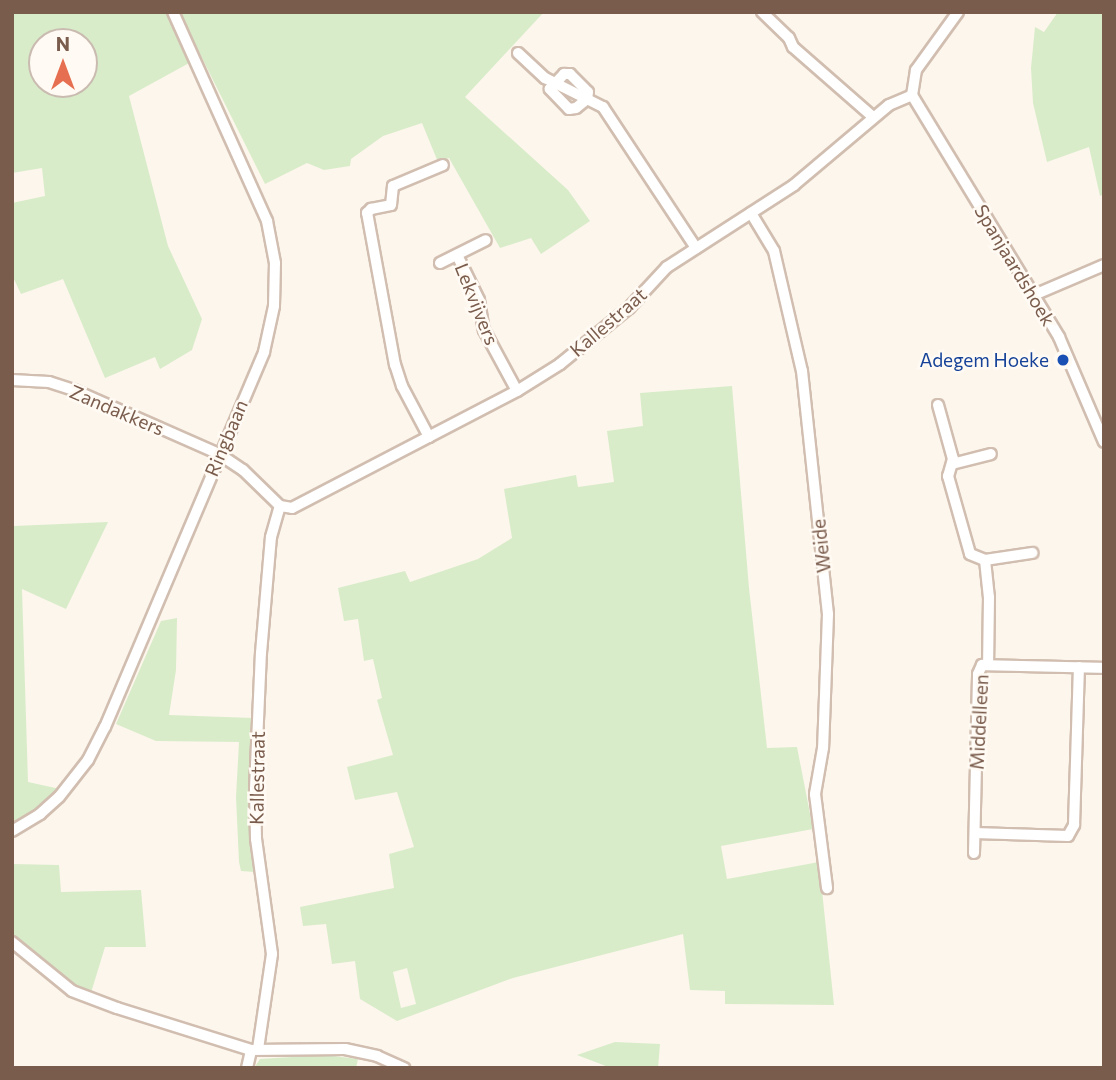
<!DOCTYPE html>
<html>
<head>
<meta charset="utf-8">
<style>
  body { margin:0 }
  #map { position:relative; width:1116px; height:1080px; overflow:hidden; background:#fdf6ec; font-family:Commissioner,sans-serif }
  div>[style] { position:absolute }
  .green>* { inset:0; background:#d8ecc9 }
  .roads { filter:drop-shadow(2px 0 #d1beb0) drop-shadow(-2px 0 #d1beb0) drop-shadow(0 2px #d1beb0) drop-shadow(0 -2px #d1beb0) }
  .minor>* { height:10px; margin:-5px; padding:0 5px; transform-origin:5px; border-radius:5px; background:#fff }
  .dots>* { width:19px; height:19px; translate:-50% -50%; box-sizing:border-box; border:4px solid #fffaf3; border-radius:50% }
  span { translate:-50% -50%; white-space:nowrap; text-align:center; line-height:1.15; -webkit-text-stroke:5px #fffaf3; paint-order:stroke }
  .street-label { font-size:19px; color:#7a5c4d }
  .transit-label { font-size:19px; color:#164399 }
  .right { translate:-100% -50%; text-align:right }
  .frame { position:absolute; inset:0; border:14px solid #7a5c4d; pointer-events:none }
  .north { position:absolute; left:28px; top:28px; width:70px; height:70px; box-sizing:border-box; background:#fffaf3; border:2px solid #cabbb1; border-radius:50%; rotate:0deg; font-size:19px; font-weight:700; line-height:28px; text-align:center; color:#7a5c4d }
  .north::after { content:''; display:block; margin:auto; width:24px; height:32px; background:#e76f51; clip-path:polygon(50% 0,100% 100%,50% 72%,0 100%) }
</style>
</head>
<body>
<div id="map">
  <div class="green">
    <i style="clip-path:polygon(evenodd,12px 12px,167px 12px,191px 62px,129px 96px,168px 246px,202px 319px,192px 350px,160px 369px,155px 357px,105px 378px,63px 279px,21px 294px,12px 275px,12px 203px,45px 196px,42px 168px,12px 173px,12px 12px,42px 42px,84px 42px,84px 84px,42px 84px,42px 42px)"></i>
    <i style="clip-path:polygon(179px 12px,544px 12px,465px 97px,568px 190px,590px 221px,541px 254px,531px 238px,500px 248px,449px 158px,438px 162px,422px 123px,383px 136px,351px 159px,350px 166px,324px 170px,307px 163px,265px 184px)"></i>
    <i style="clip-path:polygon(1058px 12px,1104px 12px,1104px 194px,1100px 196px,1089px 147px,1047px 162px,1033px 103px,1031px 68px,1035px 27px,1044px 32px)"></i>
    <i style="clip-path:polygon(evenodd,732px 386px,749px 588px,767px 748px,797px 747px,813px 829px,721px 846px,727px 879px,819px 862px,834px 1005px,725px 1004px,725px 991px,690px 990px,683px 934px,513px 978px,397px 1021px,360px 999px,355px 961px,332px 964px,326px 924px,303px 926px,300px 907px,394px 888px,389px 854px,414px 847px,397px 792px,355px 800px,347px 767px,393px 755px,377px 700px,382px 698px,373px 659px,364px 661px,358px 619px,344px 621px,338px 588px,405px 571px,410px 582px,478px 559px,512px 538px,504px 489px,576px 475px,578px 487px,614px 482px,607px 431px,643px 426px,640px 393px,732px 386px,407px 968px,416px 1004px,401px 1008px,393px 972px,407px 968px)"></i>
    <i style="clip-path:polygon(12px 517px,14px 526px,108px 522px,66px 609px,22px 589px,28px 782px,60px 789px,12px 826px)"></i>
    <i style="clip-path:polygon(177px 618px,176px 670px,169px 715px,253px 718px,250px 796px,255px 872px,241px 871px,239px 862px,236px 797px,239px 742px,156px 741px,116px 724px,161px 621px)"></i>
    <i style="clip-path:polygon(12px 864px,59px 865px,61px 892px,141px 890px,146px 947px,105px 947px,90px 996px,74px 988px,12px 937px)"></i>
    <i style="clip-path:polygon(615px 1042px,660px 1044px,658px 1068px,611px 1068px,577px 1055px)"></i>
    <i style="clip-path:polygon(325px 1055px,358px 1059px,356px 1068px,254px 1068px,260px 1059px)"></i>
  </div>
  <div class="roads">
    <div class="minor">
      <i style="left:762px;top:12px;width:37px;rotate:44deg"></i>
      <i style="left:789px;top:38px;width:10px;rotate:66deg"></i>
      <i style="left:793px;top:47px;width:106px;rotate:41.2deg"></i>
      <i style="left:958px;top:12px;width:72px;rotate:125.9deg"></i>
      <i style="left:916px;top:70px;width:25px;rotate:99deg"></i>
      <i style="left:912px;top:95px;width:283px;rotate:58.7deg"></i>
      <i style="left:1059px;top:337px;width:114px;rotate:66.8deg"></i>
      <i style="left:518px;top:53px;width:37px;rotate:43deg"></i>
      <i style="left:545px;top:78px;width:65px;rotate:26.6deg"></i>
      <i style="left:603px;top:107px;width:169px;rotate:56.6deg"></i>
      <i style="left:564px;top:74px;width:6px"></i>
      <i style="left:570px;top:74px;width:25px;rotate:45deg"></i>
      <i style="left:588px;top:92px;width:7px;rotate:98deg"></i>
      <i style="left:587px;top:99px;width:14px;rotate:141deg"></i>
      <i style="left:576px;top:108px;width:7px;rotate:172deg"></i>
      <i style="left:569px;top:109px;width:28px;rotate:-134deg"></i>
      <i style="left:550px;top:89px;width:21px;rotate:-47deg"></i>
      <i style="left:751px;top:213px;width:44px;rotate:58.8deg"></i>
      <i style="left:774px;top:251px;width:123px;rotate:76.9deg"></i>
      <i style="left:802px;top:371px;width:244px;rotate:83.9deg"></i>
      <i style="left:828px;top:614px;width:134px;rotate:92.1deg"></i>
      <i style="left:823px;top:748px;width:47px;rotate:99.9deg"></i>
      <i style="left:815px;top:794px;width:95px;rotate:82.7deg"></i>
      <i style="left:457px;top:255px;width:50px;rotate:63.9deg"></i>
      <i style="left:479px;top:300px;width:30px;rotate:81deg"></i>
      <i style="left:484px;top:330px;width:69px;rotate:61.6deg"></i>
      <i style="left:440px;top:263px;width:51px;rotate:-26.6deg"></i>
      <i style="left:1034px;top:295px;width:76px;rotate:-23.2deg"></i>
      <i style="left:12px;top:380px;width:37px;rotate:3deg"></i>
      <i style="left:49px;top:382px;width:26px;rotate:18deg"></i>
      <i style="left:74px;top:390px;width:158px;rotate:23.8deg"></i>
      <i style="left:219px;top:454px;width:29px;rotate:34deg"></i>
      <i style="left:243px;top:470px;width:52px;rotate:44.2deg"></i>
      <i style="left:280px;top:506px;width:12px;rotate:9deg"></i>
      <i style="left:292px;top:508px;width:254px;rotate:-27.5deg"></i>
      <i style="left:517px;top:391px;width:51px;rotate:-32.1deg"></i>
      <i style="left:560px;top:364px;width:89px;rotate:-39.1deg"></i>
      <i style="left:629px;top:308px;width:56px;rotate:-47.2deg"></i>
      <i style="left:667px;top:267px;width:151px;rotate:-32.8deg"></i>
      <i style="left:794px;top:185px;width:124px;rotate:-40.1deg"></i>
      <i style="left:889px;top:105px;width:25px;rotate:-23deg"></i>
      <i style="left:938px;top:405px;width:56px;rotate:74.5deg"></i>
      <i style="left:953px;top:459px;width:18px;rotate:106deg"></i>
      <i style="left:948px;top:476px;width:81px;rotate:74.2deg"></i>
      <i style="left:970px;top:554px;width:16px;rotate:22deg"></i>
      <i style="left:985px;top:560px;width:37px;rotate:84deg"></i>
      <i style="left:989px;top:597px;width:68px;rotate:90.8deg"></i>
      <i style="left:429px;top:437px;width:58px;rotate:-117.9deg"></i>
      <i style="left:402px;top:386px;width:22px;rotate:-108deg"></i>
      <i style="left:395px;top:365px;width:155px;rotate:-100.4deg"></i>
      <i style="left:367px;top:213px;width:6px;rotate:-45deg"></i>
      <i style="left:371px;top:209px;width:20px;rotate:-11deg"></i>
      <i style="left:391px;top:205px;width:19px;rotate:-84deg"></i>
      <i style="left:393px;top:186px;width:54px;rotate:-22.8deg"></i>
      <i style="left:952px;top:464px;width:40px;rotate:-14.4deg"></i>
      <i style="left:985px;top:560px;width:48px;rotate:-8.5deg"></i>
      <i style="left:12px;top:831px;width:33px;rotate:-31deg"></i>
      <i style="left:40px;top:814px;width:25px;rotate:-42deg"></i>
      <i style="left:59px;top:797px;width:47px;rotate:-51.9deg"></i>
      <i style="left:88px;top:760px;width:37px;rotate:-63deg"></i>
      <i style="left:105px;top:727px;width:407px;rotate:-67deg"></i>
      <i style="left:264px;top:352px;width:47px;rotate:-77.7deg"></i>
      <i style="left:274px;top:306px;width:43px;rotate:-88.7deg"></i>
      <i style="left:275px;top:263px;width:43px;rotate:-100.8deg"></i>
      <i style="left:267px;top:221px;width:229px;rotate:-114.2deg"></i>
      <i style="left:975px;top:833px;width:93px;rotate:1.8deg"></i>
      <i style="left:1068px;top:836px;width:13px;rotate:-61deg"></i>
      <i style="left:1074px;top:825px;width:158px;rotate:-88.2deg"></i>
      <i style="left:974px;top:853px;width:179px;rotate:-88.7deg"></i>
      <i style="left:978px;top:674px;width:10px;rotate:-66deg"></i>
      <i style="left:982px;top:665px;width:122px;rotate:1.4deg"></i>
      <i style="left:12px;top:942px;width:77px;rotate:39.2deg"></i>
      <i style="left:72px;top:991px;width:48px;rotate:20.7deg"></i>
      <i style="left:117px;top:1008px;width:140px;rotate:17.4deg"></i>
      <i style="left:251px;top:1050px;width:94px;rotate:-0.6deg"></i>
      <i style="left:345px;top:1049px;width:33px;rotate:12deg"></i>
      <i style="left:377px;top:1056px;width:30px;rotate:24deg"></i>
      <i style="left:258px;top:1049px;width:96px;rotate:-81.6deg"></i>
      <i style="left:272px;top:954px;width:116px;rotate:-97.9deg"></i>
      <i style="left:256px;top:839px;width:50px;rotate:-91.1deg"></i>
      <i style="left:255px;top:789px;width:136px;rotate:-87.5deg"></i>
      <i style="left:261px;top:653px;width:116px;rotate:-85.1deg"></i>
      <i style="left:271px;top:537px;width:32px;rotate:-74deg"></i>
      <i style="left:247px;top:1068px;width:18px;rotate:-77deg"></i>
    </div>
  </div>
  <div class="dots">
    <i style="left:1063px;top:360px;background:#1a4fb4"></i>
  </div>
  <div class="street-label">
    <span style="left:1015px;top:265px;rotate:59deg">Spanjaardshoek</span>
    <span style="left:477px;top:304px;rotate:68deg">Lekvijvers</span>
    <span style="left:608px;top:322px;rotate:-41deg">Kallestraat</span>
    <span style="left:117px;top:410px;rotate:23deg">Zandakkers</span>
    <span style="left:226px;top:438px;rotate:-67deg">Ringbaan</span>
    <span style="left:821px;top:546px;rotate:-96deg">Weide</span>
    <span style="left:979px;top:722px;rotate:-87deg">Middelleen</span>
    <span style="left:257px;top:778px;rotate:-89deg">Kallestraat</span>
  </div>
  <div class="transit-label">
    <span class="right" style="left:1049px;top:360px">Adegem Hoeke</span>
  </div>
  <div class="frame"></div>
  <div class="north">N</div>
</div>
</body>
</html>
